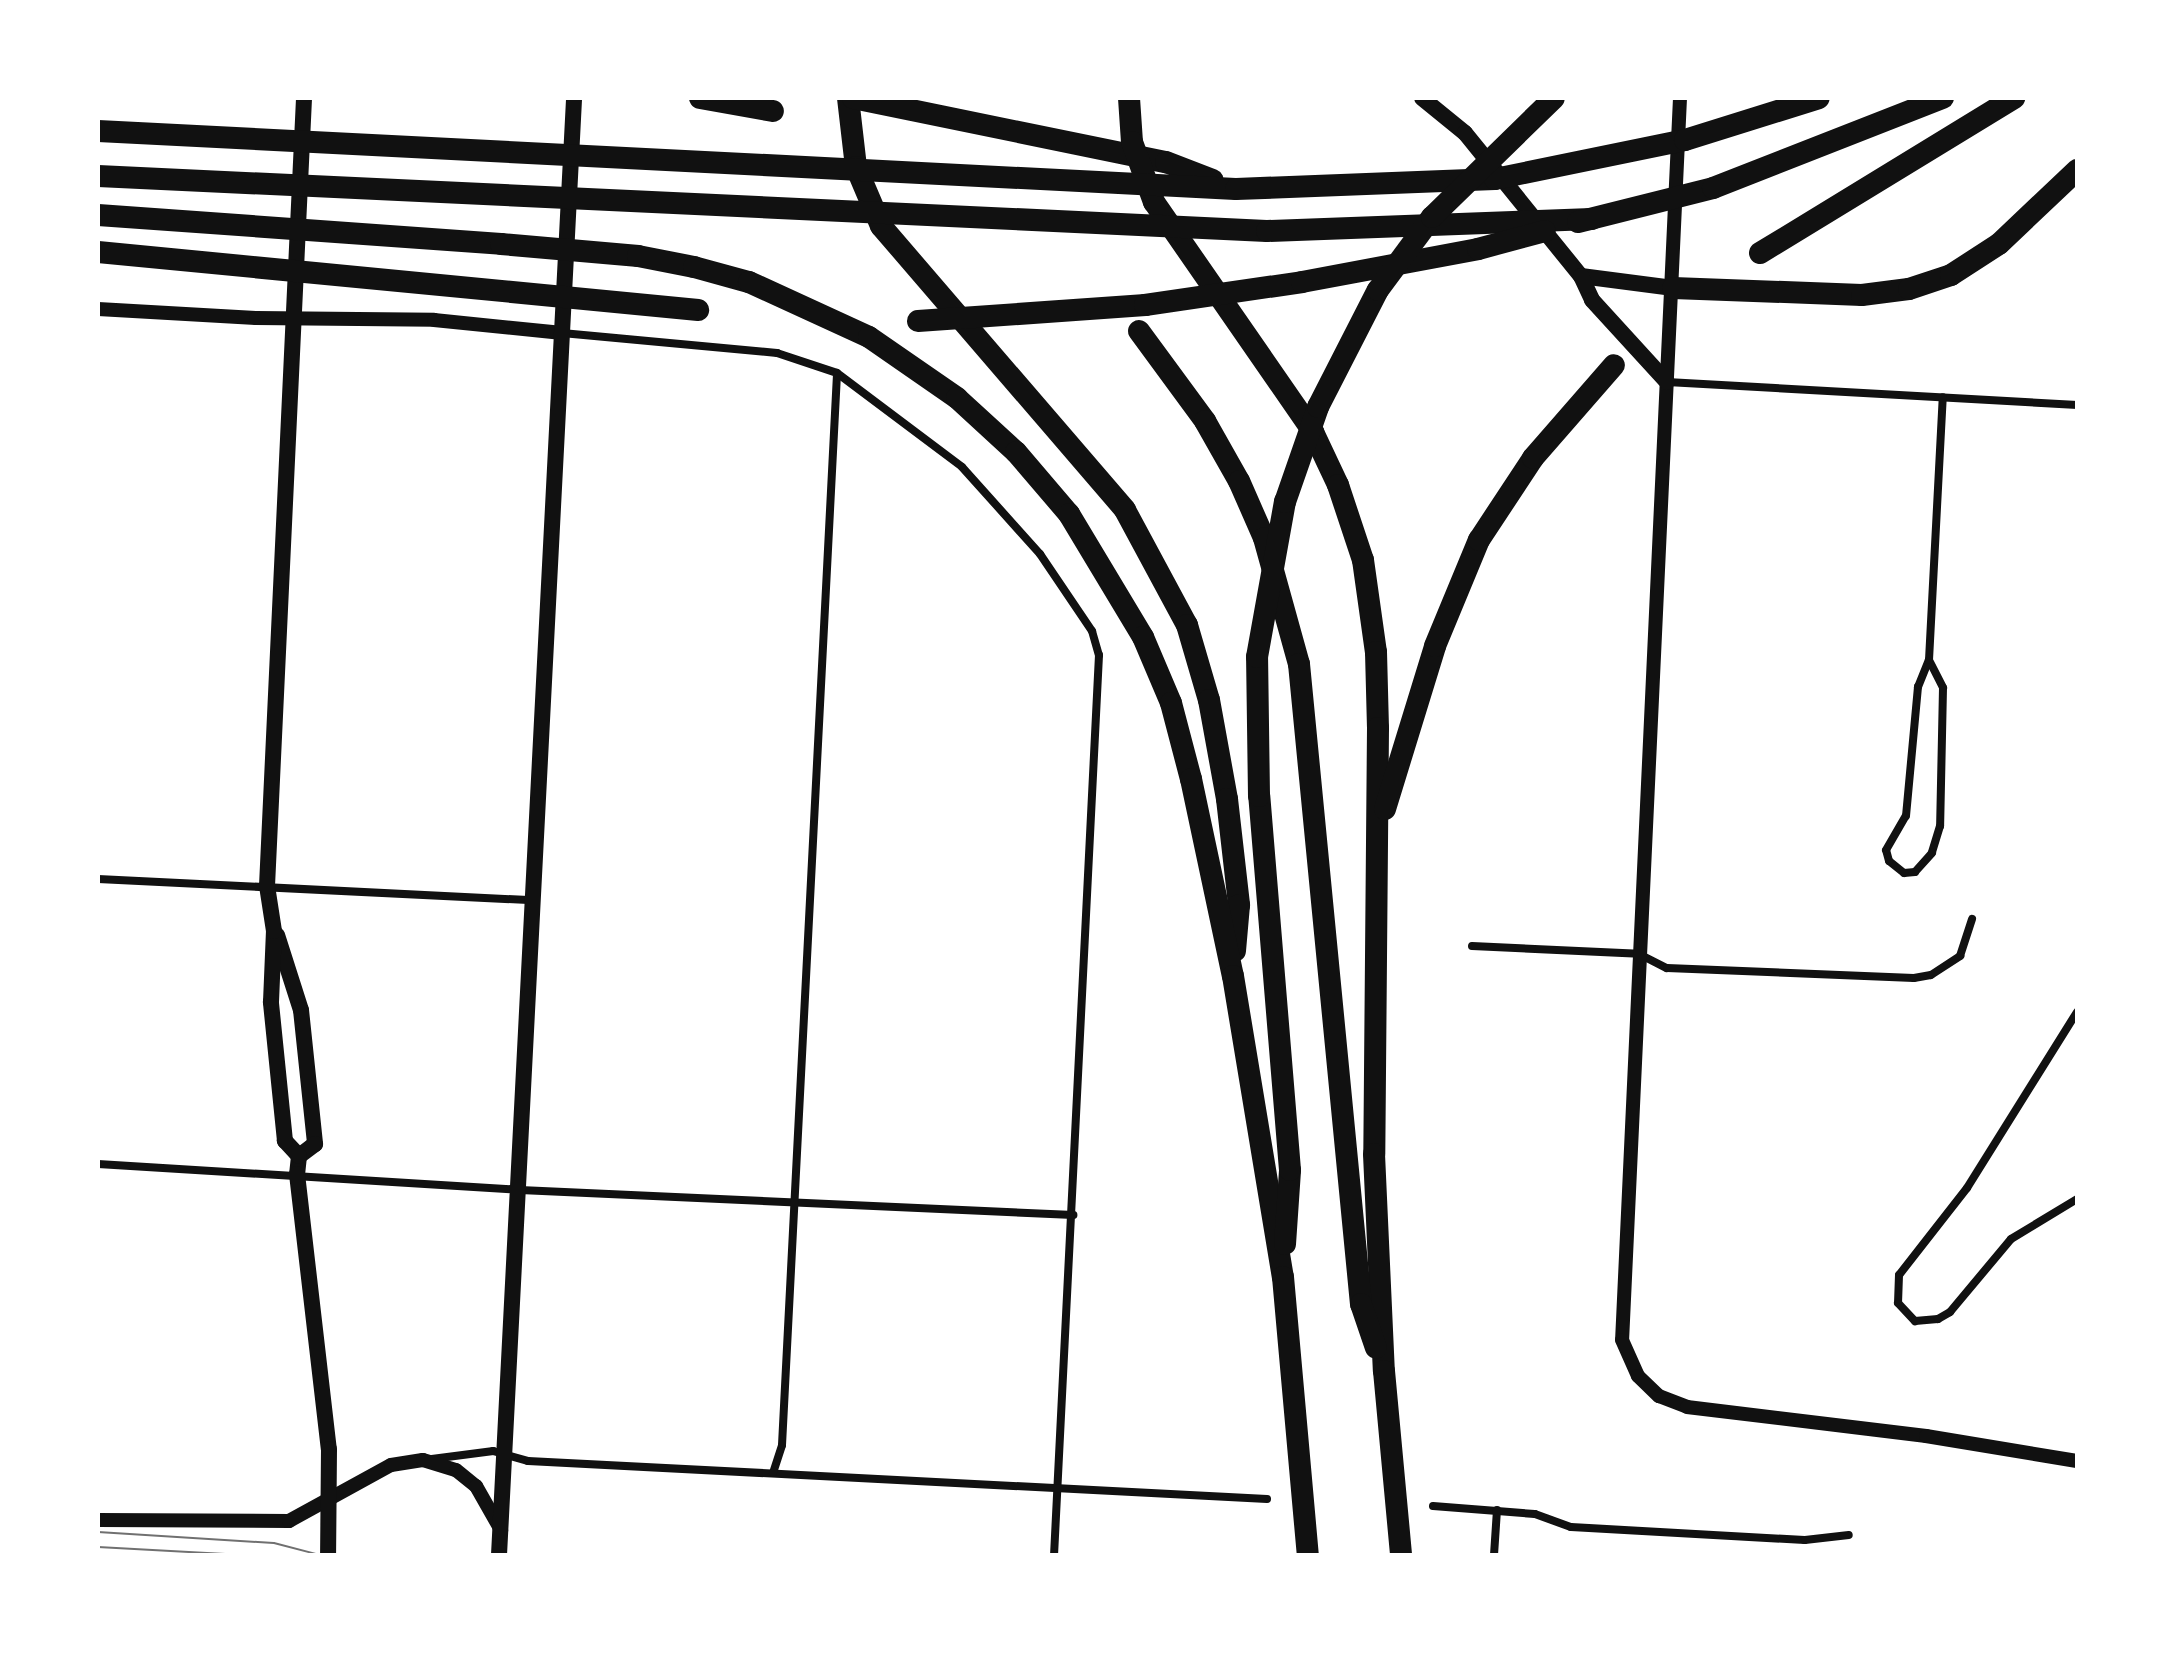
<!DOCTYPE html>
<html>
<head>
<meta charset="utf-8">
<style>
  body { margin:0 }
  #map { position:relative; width:2175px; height:1653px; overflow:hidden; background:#fff; font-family:Helvetica,sans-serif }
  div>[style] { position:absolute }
  .minor>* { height:8px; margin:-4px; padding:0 4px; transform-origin:4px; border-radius:4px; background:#111 }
  .tertiary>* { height:14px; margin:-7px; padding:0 7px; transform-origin:7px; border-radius:7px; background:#111 }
  .secondary>* { height:16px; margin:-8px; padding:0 8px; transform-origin:8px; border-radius:8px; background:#111 }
  .motorway>* { height:22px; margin:-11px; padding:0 11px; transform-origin:11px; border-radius:11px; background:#111 }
  .tram>* { height:2px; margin:-1px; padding:0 1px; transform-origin:1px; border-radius:1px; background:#707070 }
  span { translate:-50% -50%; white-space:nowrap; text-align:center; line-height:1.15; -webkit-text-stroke:7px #fff; paint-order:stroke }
  .frame { position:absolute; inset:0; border:100px solid #fff; pointer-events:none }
</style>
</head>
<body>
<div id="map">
  <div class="minor">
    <i style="left:562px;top:333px;width:216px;rotate:5.3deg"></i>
    <i style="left:777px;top:353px;width:63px;rotate:18.4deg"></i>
    <i style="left:837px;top:373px;width:156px;rotate:36.9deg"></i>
    <i style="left:962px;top:467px;width:117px;rotate:48.1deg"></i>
    <i style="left:1040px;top:554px;width:93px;rotate:56deg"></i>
    <i style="left:1092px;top:631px;width:25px;rotate:74deg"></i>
    <i style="left:1099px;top:655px;width:901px;rotate:92.86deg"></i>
    <i style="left:1667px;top:382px;width:411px;rotate:3.2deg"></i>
    <i style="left:1929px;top:660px;width:31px;rotate:63deg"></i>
    <i style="left:1943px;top:688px;width:138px;rotate:91.2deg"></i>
    <i style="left:1940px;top:826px;width:28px;rotate:107deg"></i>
    <i style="left:1932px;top:853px;width:25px;rotate:132deg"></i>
    <i style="left:1915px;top:872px;width:11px;rotate:175deg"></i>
    <i style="left:1904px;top:873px;width:19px;rotate:-141deg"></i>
    <i style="left:1889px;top:861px;width:11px;rotate:-105deg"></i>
    <i style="left:1886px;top:850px;width:39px;rotate:-60deg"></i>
    <i style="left:1906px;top:816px;width:130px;rotate:-84.7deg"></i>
    <i style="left:1918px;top:687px;width:29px;rotate:-68deg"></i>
    <i style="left:1929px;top:660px;width:263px;rotate:-87deg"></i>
    <i style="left:98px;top:879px;width:436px;rotate:2.8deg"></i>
    <i style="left:1472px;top:946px;width:167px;rotate:2.7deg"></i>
    <i style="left:1639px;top:954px;width:31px;rotate:27deg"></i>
    <i style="left:1667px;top:968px;width:247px;rotate:2.3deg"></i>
    <i style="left:1914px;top:978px;width:17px;rotate:-10deg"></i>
    <i style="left:1931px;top:975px;width:35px;rotate:-33deg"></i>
    <i style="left:1960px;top:956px;width:39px;rotate:-72deg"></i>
    <i style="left:2077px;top:1012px;width:208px;rotate:122deg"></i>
    <i style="left:1967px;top:1188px;width:110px;rotate:128deg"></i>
    <i style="left:1899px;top:1275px;width:28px;rotate:92deg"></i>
    <i style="left:1898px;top:1303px;width:25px;rotate:47deg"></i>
    <i style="left:1915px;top:1321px;width:23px;rotate:-5deg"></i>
    <i style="left:1938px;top:1319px;width:14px;rotate:-30deg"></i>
    <i style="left:1950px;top:1312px;width:95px;rotate:-50.1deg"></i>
    <i style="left:2011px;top:1239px;width:77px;rotate:-31.2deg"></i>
    <i style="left:98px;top:1164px;width:423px;rotate:3.5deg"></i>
    <i style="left:520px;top:1190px;width:554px;rotate:2.59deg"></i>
    <i style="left:424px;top:1460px;width:70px;rotate:-7.4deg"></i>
    <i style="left:493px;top:1451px;width:36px;rotate:16deg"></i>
    <i style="left:528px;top:1461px;width:740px;rotate:2.94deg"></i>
    <i style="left:773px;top:1473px;width:29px;rotate:-72deg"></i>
    <i style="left:782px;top:1445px;width:1073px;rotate:-87.06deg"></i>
    <i style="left:1433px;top:1506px;width:102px;rotate:4.5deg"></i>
    <i style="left:1535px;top:1514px;width:38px;rotate:20deg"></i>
    <i style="left:1571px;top:1527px;width:234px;rotate:3.2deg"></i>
    <i style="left:1805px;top:1540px;width:44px;rotate:-6.5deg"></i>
    <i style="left:1494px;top:1555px;width:45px;rotate:-86.2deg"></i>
  </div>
  <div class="tertiary">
    <i style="left:1680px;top:98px;width:1243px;rotate:92.67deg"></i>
    <i style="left:1622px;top:1340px;width:39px;rotate:66deg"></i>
    <i style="left:1638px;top:1376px;width:29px;rotate:44deg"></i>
    <i style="left:1659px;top:1396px;width:30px;rotate:21deg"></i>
    <i style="left:1687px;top:1407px;width:241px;rotate:6.9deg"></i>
    <i style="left:1926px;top:1436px;width:153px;rotate:9.4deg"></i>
    <i style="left:98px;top:309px;width:158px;rotate:3.3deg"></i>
    <i style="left:256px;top:318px;width:178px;rotate:0.6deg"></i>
    <i style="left:434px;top:320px;width:129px;rotate:5.8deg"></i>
    <i style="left:98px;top:1520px;width:191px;rotate:0.3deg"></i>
    <i style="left:289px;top:1521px;width:116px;rotate:-28.8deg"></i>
    <i style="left:391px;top:1465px;width:32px;rotate:-9deg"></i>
    <i style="left:423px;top:1460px;width:34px;rotate:17deg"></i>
    <i style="left:456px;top:1470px;width:26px;rotate:39deg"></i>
    <i style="left:476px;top:1486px;width:51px;rotate:60.4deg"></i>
  </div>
  <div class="secondary">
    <i style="left:1422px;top:98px;width:55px;rotate:39.1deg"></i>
    <i style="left:1465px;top:133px;width:184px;rotate:51deg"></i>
    <i style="left:1581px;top:276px;width:93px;rotate:7.4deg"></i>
    <i style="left:1581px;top:276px;width:26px;rotate:65deg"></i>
    <i style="left:1592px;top:300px;width:111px;rotate:47.6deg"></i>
    <i style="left:277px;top:935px;width:79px;rotate:72.3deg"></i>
    <i style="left:301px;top:1010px;width:135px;rotate:84deg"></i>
    <i style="left:315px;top:1144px;width:20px;rotate:143deg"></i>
    <i style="left:299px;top:1156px;width:18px;rotate:96deg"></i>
    <i style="left:297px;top:1174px;width:277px;rotate:83.4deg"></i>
    <i style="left:329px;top:1449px;width:106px;rotate:90.5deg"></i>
    <i style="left:299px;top:1156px;width:21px;rotate:-133deg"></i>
    <i style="left:285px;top:1141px;width:140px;rotate:-95.8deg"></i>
    <i style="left:271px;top:1002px;width:71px;rotate:-87.6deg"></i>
    <i style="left:274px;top:931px;width:46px;rotate:-98.8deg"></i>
    <i style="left:267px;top:886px;width:789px;rotate:-87.31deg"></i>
    <i style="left:499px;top:1555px;width:1459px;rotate:-87.05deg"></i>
  </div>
  <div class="motorway">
    <i style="left:700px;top:98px;width:74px;rotate:10.1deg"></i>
    <i style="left:848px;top:98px;width:69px;rotate:83.4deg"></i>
    <i style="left:856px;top:167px;width:64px;rotate:67deg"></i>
    <i style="left:881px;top:226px;width:374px;rotate:49.3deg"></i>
    <i style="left:1125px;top:510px;width:131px;rotate:61.7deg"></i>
    <i style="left:1187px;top:625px;width:78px;rotate:73.7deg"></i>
    <i style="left:1209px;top:700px;width:101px;rotate:79.7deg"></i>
    <i style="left:1227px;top:799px;width:107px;rotate:83.5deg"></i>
    <i style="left:1239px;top:905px;width:46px;rotate:95deg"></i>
    <i style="left:853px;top:98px;width:319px;rotate:11.6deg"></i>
    <i style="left:1166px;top:162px;width:50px;rotate:21deg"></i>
    <i style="left:1129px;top:98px;width:44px;rotate:86.1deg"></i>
    <i style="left:1132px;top:142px;width:64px;rotate:69.9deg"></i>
    <i style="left:1154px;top:202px;width:280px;rotate:55.3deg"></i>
    <i style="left:1313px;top:432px;width:59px;rotate:64.7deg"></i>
    <i style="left:1338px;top:485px;width:79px;rotate:71.6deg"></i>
    <i style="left:1363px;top:560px;width:93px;rotate:82deg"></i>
    <i style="left:1376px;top:652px;width:76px;rotate:88.5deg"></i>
    <i style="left:1378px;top:728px;width:426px;rotate:90.5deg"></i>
    <i style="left:1374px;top:1154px;width:217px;rotate:87.4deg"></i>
    <i style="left:1384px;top:1371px;width:185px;rotate:84.7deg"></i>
    <i style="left:98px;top:131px;width:1139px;rotate:2.92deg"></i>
    <i style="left:1236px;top:189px;width:259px;rotate:-2.2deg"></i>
    <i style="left:1495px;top:179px;width:194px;rotate:-11.6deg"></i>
    <i style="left:1685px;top:140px;width:140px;rotate:-17.4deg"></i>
    <i style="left:98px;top:176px;width:1170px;rotate:2.69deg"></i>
    <i style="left:1267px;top:231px;width:325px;rotate:-2.1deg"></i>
    <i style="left:98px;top:215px;width:404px;rotate:4.1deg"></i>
    <i style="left:501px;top:244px;width:138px;rotate:5deg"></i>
    <i style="left:638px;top:256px;width:57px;rotate:11.1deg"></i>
    <i style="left:694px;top:267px;width:57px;rotate:15.3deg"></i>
    <i style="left:749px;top:282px;width:132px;rotate:24.6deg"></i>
    <i style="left:869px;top:337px;width:107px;rotate:34.7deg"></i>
    <i style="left:957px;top:398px;width:80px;rotate:42.5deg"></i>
    <i style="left:1016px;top:452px;width:82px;rotate:49.5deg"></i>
    <i style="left:1069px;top:514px;width:144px;rotate:59deg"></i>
    <i style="left:1143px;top:637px;width:72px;rotate:67deg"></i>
    <i style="left:1171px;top:703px;width:79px;rotate:75.3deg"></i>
    <i style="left:1191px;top:779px;width:201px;rotate:78deg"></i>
    <i style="left:1233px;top:976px;width:305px;rotate:80.6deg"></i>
    <i style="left:1283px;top:1277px;width:279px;rotate:84.9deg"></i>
    <i style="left:1578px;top:222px;width:139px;rotate:-14.1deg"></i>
    <i style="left:1713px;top:188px;width:247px;rotate:-21.4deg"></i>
    <i style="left:98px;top:252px;width:603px;rotate:5.52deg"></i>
    <i style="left:1760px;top:253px;width:298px;rotate:-31.4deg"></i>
    <i style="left:1673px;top:288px;width:189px;rotate:2.1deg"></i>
    <i style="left:1862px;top:295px;width:47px;rotate:-7.3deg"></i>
    <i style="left:1909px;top:289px;width:44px;rotate:-18.4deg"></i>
    <i style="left:1951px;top:275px;width:57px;rotate:-32.9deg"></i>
    <i style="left:1999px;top:244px;width:108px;rotate:-43.5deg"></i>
    <i style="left:918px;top:321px;width:228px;rotate:-4deg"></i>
    <i style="left:1145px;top:305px;width:159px;rotate:-8.3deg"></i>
    <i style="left:1302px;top:282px;width:179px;rotate:-10.6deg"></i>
    <i style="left:1478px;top:249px;width:69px;rotate:-15deg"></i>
    <i style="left:1139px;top:331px;width:112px;rotate:53.7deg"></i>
    <i style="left:1205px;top:421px;width:69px;rotate:60.5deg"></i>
    <i style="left:1239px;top:481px;width:62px;rotate:66.3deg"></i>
    <i style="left:1264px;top:538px;width:131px;rotate:74.5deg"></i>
    <i style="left:1299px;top:664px;width:643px;rotate:84.47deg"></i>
    <i style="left:1361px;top:1304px;width:46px;rotate:71.2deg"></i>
    <i style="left:1385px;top:809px;width:170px;rotate:-72.9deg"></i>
    <i style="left:1435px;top:646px;width:115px;rotate:-67.5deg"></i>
    <i style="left:1479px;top:540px;width:98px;rotate:-56.6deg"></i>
    <i style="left:1533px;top:458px;width:123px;rotate:-48.9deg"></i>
    <i style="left:1285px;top:1244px;width:74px;rotate:-86.1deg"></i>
    <i style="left:1290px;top:1170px;width:375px;rotate:-94.7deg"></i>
    <i style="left:1259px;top:796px;width:139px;rotate:-90.8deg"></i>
    <i style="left:1257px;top:657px;width:158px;rotate:-79.8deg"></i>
    <i style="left:1285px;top:502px;width:101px;rotate:-70.8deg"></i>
    <i style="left:1318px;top:407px;width:131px;rotate:-62.9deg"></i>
    <i style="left:1378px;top:290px;width:91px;rotate:-53.5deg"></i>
    <i style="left:1432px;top:217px;width:170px;rotate:-44.3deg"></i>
  </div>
  <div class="tram">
    <i style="left:98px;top:1532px;width:176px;rotate:3.6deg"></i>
    <i style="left:274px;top:1543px;width:48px;rotate:14.6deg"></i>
    <i style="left:98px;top:1547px;width:141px;rotate:3.2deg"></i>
  </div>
  <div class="frame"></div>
</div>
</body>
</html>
